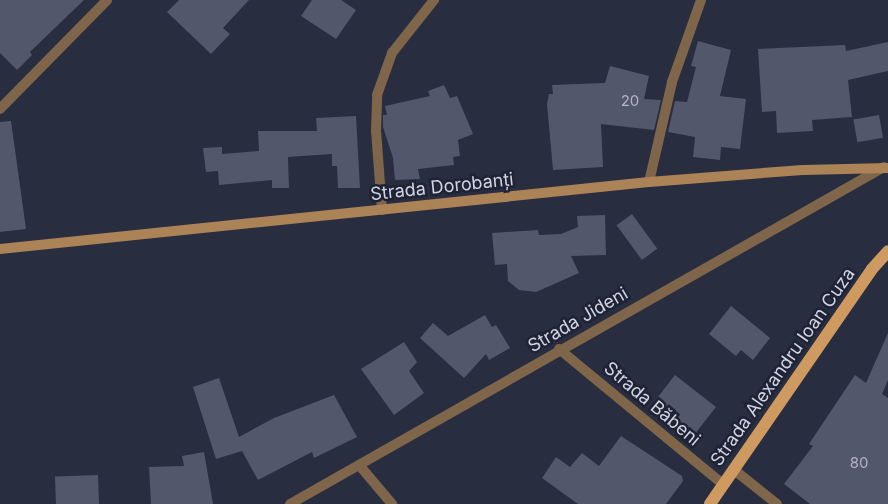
<!DOCTYPE html>
<html>
<head>
<meta charset="utf-8">
<style>
  body { margin:0 }
  #map { position:relative; width:888px; height:504px; overflow:hidden; background:#282d40; font-family:Inter,sans-serif }
  div>[style] { position:absolute }
  .building>* { inset:0; background:#52576c; transform-origin:0 0 }
  .street>* { height:10px; margin:-5px; padding:0 5px; transform-origin:5px; border-radius:5px; background:#7f6549 }
  .secondary>* { height:10px; margin:-5px; padding:0 5px; transform-origin:5px; border-radius:5px; background:#ac8356 }
  .primary>* { height:12px; margin:-6px; padding:0 6px; transform-origin:6px; border-radius:6px; background:#cf9a5f }
  span { translate:-50% -50%; white-space:nowrap; text-align:center; line-height:1.15; -webkit-text-stroke:5px #1e2335; paint-order:stroke }
  .number-label { font-size:15px; color:#b1b5c4 }
  .number-label span { -webkit-text-stroke-width:0 }
  .street-label { font-size:18px; color:#d1d4e1 }
</style>
</head>
<body>
<div id="map">
  <div class="building">
    <i style="clip-path:polygon(0 0,84px 0,30px 52px,32px 55px,17px 70px,0 53px)"></i>
    <i style="clip-path:polygon(179px 0,249px 0,223px 28px,230px 34px,211px 54px,167px 12px)"></i>
    <i style="clip-path:polygon(312px 0,341px 0,356px 10px,336px 39px,301px 16px)"></i>
    <i style="clip-path:polygon(698px 41px,731px 50px,720px 96px,746px 99px,740px 149px,721px 147px,720px 160px,693px 157px,695px 137px,668px 132px,675px 101px,687px 102px,696px 67px,691px 66px)"></i>
    <i style="clip-path:polygon(888px 42px,888px 71px,848px 80px,852px 117px,812px 120px,813px 131px,777px 133px,776px 111px,762px 112px,758px 49px,845px 45px,846px 51px)"></i>
    <i style="clip-path:polygon(610px 66px,649px 76px,644px 99px,661px 100px,654px 130px,601px 124px,603px 167px,553px 170px,547px 104px,549px 94px,553px 94px,552px 85px,605px 83px)"></i>
    <i style="clip-path:polygon(444px 85px,450px 98px,457px 96px,473px 134px,458px 140px,460px 156px,453px 157px,454px 165px,418px 169px,420px 179px,395px 180px,393px 158px,383px 127px,383px 115px,387px 115px,385px 106px,430px 96px,428px 91px)"></i>
    <i style="left:879px;top:115px;width:23px;height:26px;rotate:80deg"></i>
    <i style="clip-path:polygon(356px 116px,360px 188px,338px 188px,337px 166px,332px 166px,332px 154px,288px 157px,289px 188px,272px 188px,272px 180px,219px 185px,218px 171px,206px 172px,203px 148px,222px 147px,222px 154px,259px 151px,258px 131px,317px 131px,316px 118px)"></i>
    <i style="clip-path:polygon(11px 121px,26px 229px,0 232px,0 122px)"></i>
    <i style="left:632px;top:214px;width:43px;height:19px;rotate:54deg"></i>
    <i style="clip-path:polygon(605px 215px,606px 255px,571px 256px,579px 273px,536px 292px,519px 290px,508px 281px,507px 264px,495px 265px,492px 233px,538px 230px,539px 235px,561px 234px,578px 227px,577px 216px)"></i>
    <i style="clip-path:polygon(731px 306px,770px 338px,753px 360px,741px 350px,736px 356px,709px 334px)"></i>
    <i style="clip-path:polygon(485px 315px,492px 327px,496px 325px,510px 348px,489px 360px,486px 354px,464px 378px,420px 338px,433px 323px,448px 336px)"></i>
    <i style="clip-path:polygon(888px 333px,888px 380px,882px 394px,888px 398px,888px 504px,810px 504px,784px 484px,813px 446px,809px 444px,855px 375px,866px 383px)"></i>
    <i style="clip-path:polygon(404px 342px,417px 362px,409px 371px,424px 393px,394px 415px,361px 369px)"></i>
    <i style="clip-path:polygon(675px 375px,716px 407px,690px 440px,672px 426px,677px 420px,654px 402px)"></i>
    <i style="clip-path:polygon(219px 378px,239px 437px,274px 418px,334px 395px,357px 437px,314px 458px,312px 452px,258px 480px,242px 451px,216px 459px,193px 387px)"></i>
    <i style="clip-path:polygon(621px 436px,682px 476px,683px 481px,666px 504px,578px 504px,542px 478px,556px 457px,570px 467px,582px 453px,599px 466px)"></i>
    <i style="clip-path:polygon(204px 452px,213px 504px,151px 504px,149px 467px,184px 466px,182px 456px)"></i>
    <i style="left:98px;top:475px;width:29px;height:43px;rotate:88deg"></i>
  </div>
  <div class="street">
    <i style="left:0;top:109px;width:153px;rotate:-45.5deg"></i>
    <i style="left:649px;top:182px;width:103px;rotate:-77deg"></i>
    <i style="left:672px;top:82px;width:87px;rotate:-70.5deg"></i>
    <i style="left:382px;top:210px;width:79px;rotate:-94.3deg"></i>
    <i style="left:376px;top:131px;width:36px;rotate:-88deg"></i>
    <i style="left:377px;top:95px;width:45px;rotate:-70.3deg"></i>
    <i style="left:392px;top:53px;width:68px;rotate:-51.6deg"></i>
    <i style="left:559px;top:349px;width:212px;rotate:39.5deg"></i>
    <i style="left:360px;top:466px;width:50px;rotate:49.9deg"></i>
    <i style="left:733px;top:469px;width:56px;rotate:38.5deg"></i>
    <i style="left:290px;top:504px;width:683px;rotate:-29.57deg"></i>
  </div>
  <div class="secondary">
    <i style="left:0;top:249px;width:652px;rotate:-5.89deg"></i>
    <i style="left:649px;top:182px;width:154px;rotate:-4.5deg"></i>
    <i style="left:803px;top:170px;width:85px;rotate:-1.3deg"></i>
  </div>
  <div class="primary">
    <i style="left:710px;top:504px;width:285px;rotate:-55.4deg"></i>
    <i style="left:872px;top:269px;width:24px;rotate:-48deg"></i>
  </div>
  <div class="number-label">
    <span style="left:630px;top:101px">20</span>
    <span style="left:859px;top:463px">80</span>
  </div>
  <div class="street-label">
    <span style="left:442px;top:187px;rotate:-6deg">Strada Dorobanți</span>
    <span style="left:578px;top:320px;rotate:-30deg">Strada Jideni</span>
    <span style="left:783px;top:367px;rotate:-55deg">Strada Alexandru Ioan Cuza</span>
    <span style="left:652px;top:404px;rotate:40deg">Strada Băbeni</span>
  </div>
</div>
</body>
</html>
